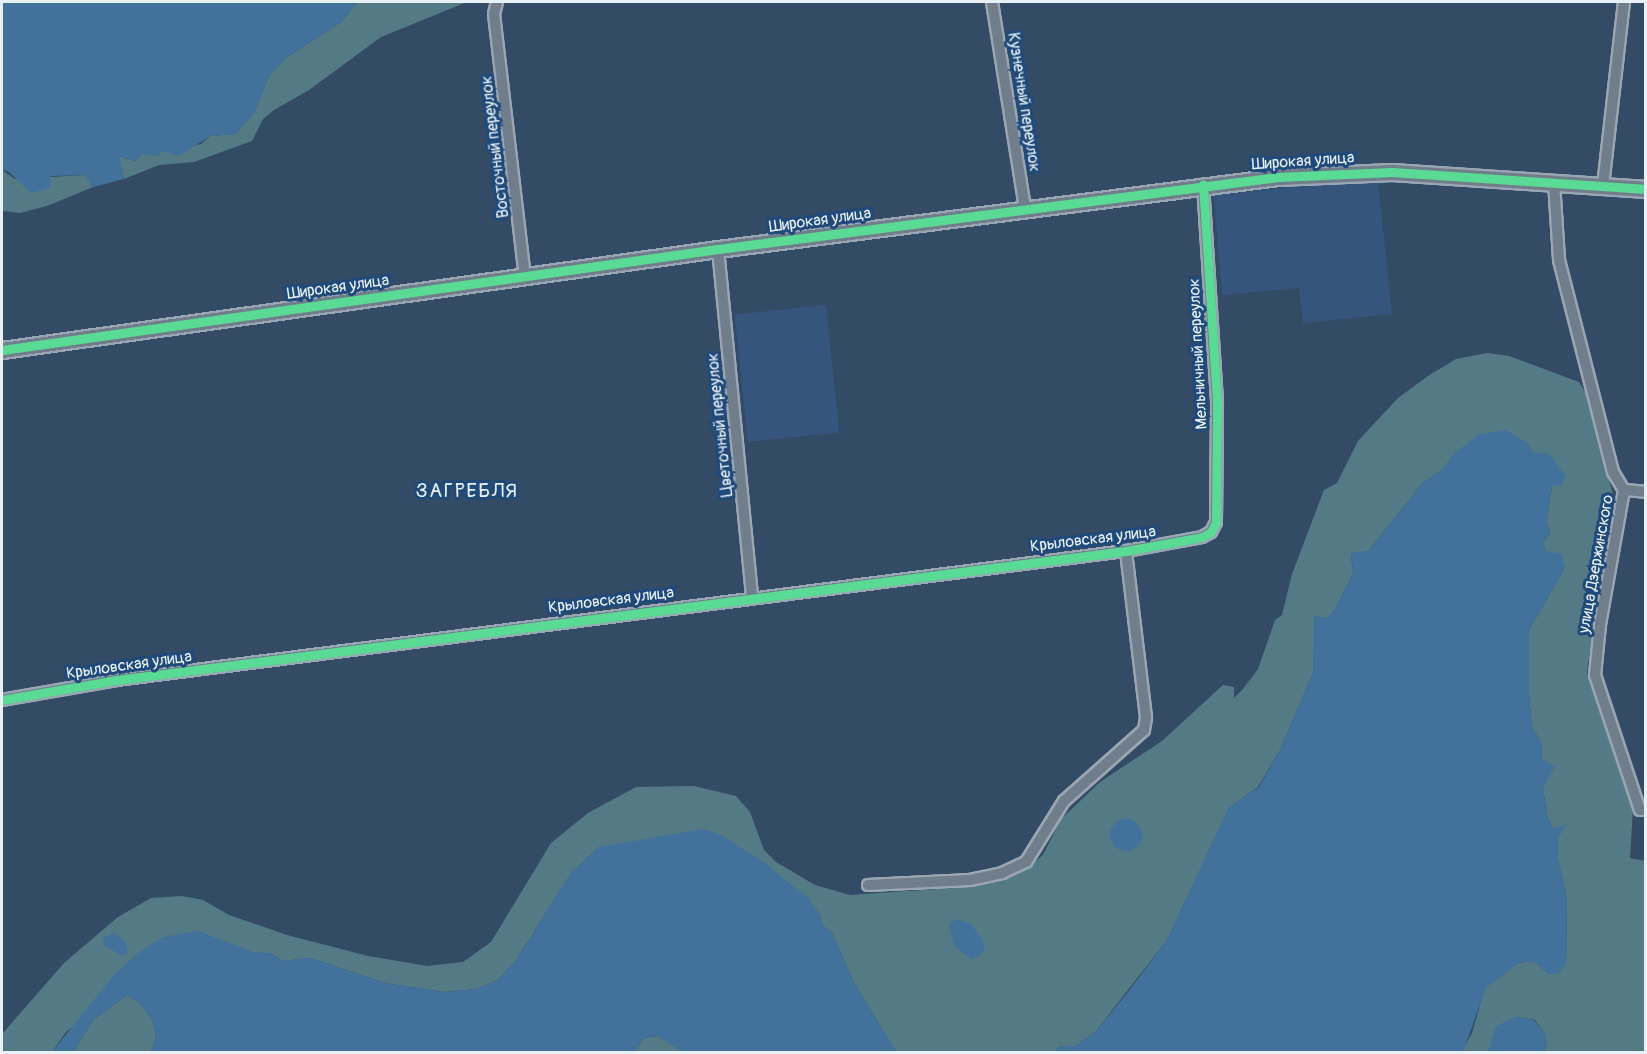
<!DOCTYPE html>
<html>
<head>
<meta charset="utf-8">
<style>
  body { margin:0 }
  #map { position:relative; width:1647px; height:1054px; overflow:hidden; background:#344b65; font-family:Pangolin,sans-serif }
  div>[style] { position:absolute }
  .built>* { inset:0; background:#36557d; transform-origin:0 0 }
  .green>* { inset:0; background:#547b85 }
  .water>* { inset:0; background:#42729b }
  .round { border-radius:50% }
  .roads { filter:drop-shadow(2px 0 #9aa6b3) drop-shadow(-2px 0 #9aa6b3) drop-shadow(0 2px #9aa6b3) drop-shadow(0 -2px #9aa6b3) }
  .street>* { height:10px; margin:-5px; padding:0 5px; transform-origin:5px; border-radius:5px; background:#707e8c }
  .secondary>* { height:15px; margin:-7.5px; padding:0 7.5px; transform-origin:7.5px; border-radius:7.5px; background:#707e8c }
  .cycleway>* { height:9px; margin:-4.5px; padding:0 4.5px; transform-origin:4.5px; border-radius:4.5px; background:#5adb95 }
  span { translate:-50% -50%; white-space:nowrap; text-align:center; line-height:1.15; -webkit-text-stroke:6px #1f4a7a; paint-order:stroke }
  .street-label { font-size:16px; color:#e8f1f8 }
  .quarter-label { font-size:20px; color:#e8f1f8; letter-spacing:1.5px }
  .frame { position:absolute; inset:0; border:3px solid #e8f1f8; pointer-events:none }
</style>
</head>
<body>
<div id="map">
  <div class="built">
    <i style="clip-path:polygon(1345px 182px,1378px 182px,1392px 314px,1303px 323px,1299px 288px,1222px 295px,1214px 195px)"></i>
    <i style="left:826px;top:305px;width:128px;height:92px;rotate:84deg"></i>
  </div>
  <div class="green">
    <i style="clip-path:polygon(358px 2px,467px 2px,381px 37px,309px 90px,274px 110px,263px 119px,252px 141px,194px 162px,159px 165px,124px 179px,118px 156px,135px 161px,142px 154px,201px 144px,210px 136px,236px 134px,255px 111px,268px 77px,287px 57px,341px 22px)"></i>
    <i style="clip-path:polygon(2px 170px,15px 179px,86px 175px,93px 187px,47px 206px,20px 213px,2px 211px)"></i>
    <i style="clip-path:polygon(1487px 353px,1509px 356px,1579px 382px,1586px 393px,1613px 495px,1587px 672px,1633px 808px,1630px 858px,1645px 861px,1645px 1052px,1546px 1052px,1545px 1034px,1535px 1020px,1516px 1017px,1488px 1052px,1462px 1051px,1472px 1033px,1485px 988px,1518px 963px,1534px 961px,1549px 974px,1566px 964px,1567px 899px,1558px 861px,1558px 838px,1565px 825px,1553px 829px,1547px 816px,1543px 787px,1549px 774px,1541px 758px,1542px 744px,1532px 727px,1529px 695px,1529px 630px,1565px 567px,1545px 551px,1543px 541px,1550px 534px,1546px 521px,1552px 486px,1527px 443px,1456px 452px,1442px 470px,1423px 483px,1368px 551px,1351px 554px,1353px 573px,1334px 611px,1328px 618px,1315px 617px,1313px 673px,1280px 750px,1258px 787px,1229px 808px,1167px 940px,1096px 1031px,1076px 1046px,1060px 1046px,1055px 1052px,896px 1052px,854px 983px,832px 933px,822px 925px,820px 914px,763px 862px,746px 852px,599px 847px,572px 872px,516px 960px,498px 980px,477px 989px,443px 992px,385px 983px,311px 958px,282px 961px,271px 953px,253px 953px,197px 931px,66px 1032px,52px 1052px,2px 1052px,2px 1034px,64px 963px,118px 917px,151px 898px,182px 896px,203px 900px,229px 915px,287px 935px,368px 956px,427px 966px,463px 962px,491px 942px,551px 843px,588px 813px,636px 787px,694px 786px,736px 796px,750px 812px,764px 850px,776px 862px,815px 885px,850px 895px,966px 887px,1025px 870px,1043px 855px,1061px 819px,1100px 782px,1162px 741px,1223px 685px,1234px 687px,1234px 698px,1243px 689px,1258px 669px,1275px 620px,1282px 615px,1292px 574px,1324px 490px,1337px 483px,1358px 441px,1398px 398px,1428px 376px,1456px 359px)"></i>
    <i style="clip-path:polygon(127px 995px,140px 1003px,153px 1021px,156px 1036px,151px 1052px,73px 1052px,93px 1020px)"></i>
    <i style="clip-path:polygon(658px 1036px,677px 1047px,682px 1052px,634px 1052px,644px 1038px)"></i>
  </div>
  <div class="water">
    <i style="clip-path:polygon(2px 2px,358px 2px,341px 22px,287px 57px,268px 77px,255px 111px,236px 134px,210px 136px,179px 156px,162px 151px,158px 156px,142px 154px,135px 161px,119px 156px,124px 179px,93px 187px,85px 175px,51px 176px,50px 188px,31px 193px,8px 171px,2px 170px)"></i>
    <i style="clip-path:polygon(1506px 430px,1527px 443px,1533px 452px,1549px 454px,1566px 476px,1562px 485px,1552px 486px,1546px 521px,1550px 534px,1543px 541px,1545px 551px,1561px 554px,1565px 567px,1529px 630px,1529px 695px,1532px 727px,1542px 744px,1541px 758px,1555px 767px,1543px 787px,1547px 816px,1553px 829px,1566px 824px,1558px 838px,1558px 861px,1567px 899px,1566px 964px,1558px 974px,1549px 974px,1534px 961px,1518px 963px,1486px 988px,1463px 1052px,1055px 1052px,1060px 1046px,1076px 1046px,1096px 1031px,1128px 992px,1167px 940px,1229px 807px,1259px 787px,1280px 750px,1313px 673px,1314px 616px,1328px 618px,1334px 611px,1353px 573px,1351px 553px,1368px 551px,1423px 483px,1442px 470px,1456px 452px,1480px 434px)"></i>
    <i class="round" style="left:1110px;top:819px;width:32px;height:32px"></i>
    <i style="clip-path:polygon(703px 829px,723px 836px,763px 862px,808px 898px,820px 914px,822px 925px,832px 933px,854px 983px,896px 1052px,682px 1052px,658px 1036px,644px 1038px,634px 1052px,151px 1052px,156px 1036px,153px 1021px,140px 1003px,127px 995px,93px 1020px,73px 1052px,52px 1052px,113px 976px,139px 952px,163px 937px,198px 931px,253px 952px,271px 953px,282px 961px,311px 958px,385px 983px,443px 992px,477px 989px,498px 980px,516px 960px,572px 872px,599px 847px)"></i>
    <i style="clip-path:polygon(956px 919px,971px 924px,981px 938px,985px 948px,980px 956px,971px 959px,954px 946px,949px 925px)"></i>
    <i style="clip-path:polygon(114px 933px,126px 943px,128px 953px,122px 956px,104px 945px,103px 937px)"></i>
    <i style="clip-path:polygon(1516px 1017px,1534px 1020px,1545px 1034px,1546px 1052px,1488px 1052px,1496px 1026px)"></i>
  </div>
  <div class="roads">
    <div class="street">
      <i style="left:497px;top:2px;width:12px;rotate:104deg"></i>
      <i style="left:494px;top:14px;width:264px;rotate:83.3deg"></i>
      <i style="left:992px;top:2px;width:209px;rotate:80.9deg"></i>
      <i style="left:1554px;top:182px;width:78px;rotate:86.3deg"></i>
      <i style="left:1559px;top:260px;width:219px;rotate:75.7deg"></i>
      <i style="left:1613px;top:472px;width:21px;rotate:59deg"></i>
      <i style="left:1624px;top:490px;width:137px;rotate:100.1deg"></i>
      <i style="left:1600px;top:625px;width:50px;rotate:95.7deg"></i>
      <i style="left:1595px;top:675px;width:142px;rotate:71.6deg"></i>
      <i style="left:1640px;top:810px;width:6px"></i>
      <i style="left:1603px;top:186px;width:185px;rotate:-83.5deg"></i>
      <i style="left:718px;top:249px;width:350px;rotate:84.4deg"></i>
      <i style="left:1624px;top:490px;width:22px;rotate:5deg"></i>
      <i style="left:2px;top:700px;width:117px;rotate:-9.9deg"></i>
      <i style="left:117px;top:680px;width:1017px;rotate:-7.29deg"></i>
      <i style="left:1126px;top:551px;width:77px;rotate:-10.4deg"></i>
      <i style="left:1202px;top:537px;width:10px;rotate:-29deg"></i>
      <i style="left:1211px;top:532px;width:11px;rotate:-63deg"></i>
      <i style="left:1216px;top:522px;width:121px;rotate:-89.5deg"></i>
      <i style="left:1217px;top:401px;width:217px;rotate:-93.7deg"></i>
      <i style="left:868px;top:885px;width:102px;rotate:-2.8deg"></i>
      <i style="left:970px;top:880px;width:33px;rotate:-12deg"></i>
      <i style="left:1002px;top:873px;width:26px;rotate:-25deg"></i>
      <i style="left:1026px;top:862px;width:72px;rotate:-58.1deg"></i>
      <i style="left:1064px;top:801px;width:107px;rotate:-41.6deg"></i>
      <i style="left:1144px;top:730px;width:13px;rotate:-81deg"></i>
      <i style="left:1146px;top:717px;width:167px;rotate:-96.9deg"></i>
    </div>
    <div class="secondary">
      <i style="left:2px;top:350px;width:723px;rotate:-8.03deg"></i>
      <i style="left:718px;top:249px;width:565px;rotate:-7.33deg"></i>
      <i style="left:1278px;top:177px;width:114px;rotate:-2.5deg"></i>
      <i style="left:1392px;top:172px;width:255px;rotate:3.8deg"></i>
    </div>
  </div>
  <div class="cycleway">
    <i style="left:2px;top:350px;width:723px;rotate:-8.03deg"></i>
    <i style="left:718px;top:249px;width:565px;rotate:-7.33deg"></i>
    <i style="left:1278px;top:177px;width:114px;rotate:-2.5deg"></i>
    <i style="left:1392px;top:172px;width:255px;rotate:3.8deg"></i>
    <i style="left:2px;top:700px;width:117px;rotate:-9.9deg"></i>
    <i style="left:117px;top:680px;width:1017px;rotate:-7.29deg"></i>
    <i style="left:1126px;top:551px;width:77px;rotate:-10.4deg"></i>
    <i style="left:1202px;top:537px;width:10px;rotate:-29deg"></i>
    <i style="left:1211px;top:532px;width:11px;rotate:-63deg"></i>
    <i style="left:1216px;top:522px;width:121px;rotate:-89.5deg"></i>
    <i style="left:1217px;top:401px;width:217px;rotate:-93.7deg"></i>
  </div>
  <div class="street-label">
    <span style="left:1024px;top:102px;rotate:81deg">Кузнечный переулок</span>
    <span style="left:495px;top:147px;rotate:-97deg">Восточный переулок</span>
    <span style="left:1303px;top:161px;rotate:-4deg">Широкая улица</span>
    <span style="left:820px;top:220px;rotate:-8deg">Широкая улица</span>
    <span style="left:338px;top:287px;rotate:-8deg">Широкая улица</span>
    <span style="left:1198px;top:354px;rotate:-93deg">Мельничный переулок</span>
    <span style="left:720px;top:425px;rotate:-96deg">Цветочный переулок</span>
    <span style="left:1093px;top:539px;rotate:-7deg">Крыловская улица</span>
    <span style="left:1596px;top:564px;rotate:-80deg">улица Дзержинского</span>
    <span style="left:611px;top:600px;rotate:-7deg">Крыловская улица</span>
    <span style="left:129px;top:665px;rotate:-8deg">Крыловская улица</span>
  </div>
  <div class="quarter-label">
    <span style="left:467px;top:490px">ЗАГРЕБЛЯ</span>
  </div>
  <div class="frame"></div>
</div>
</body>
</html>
